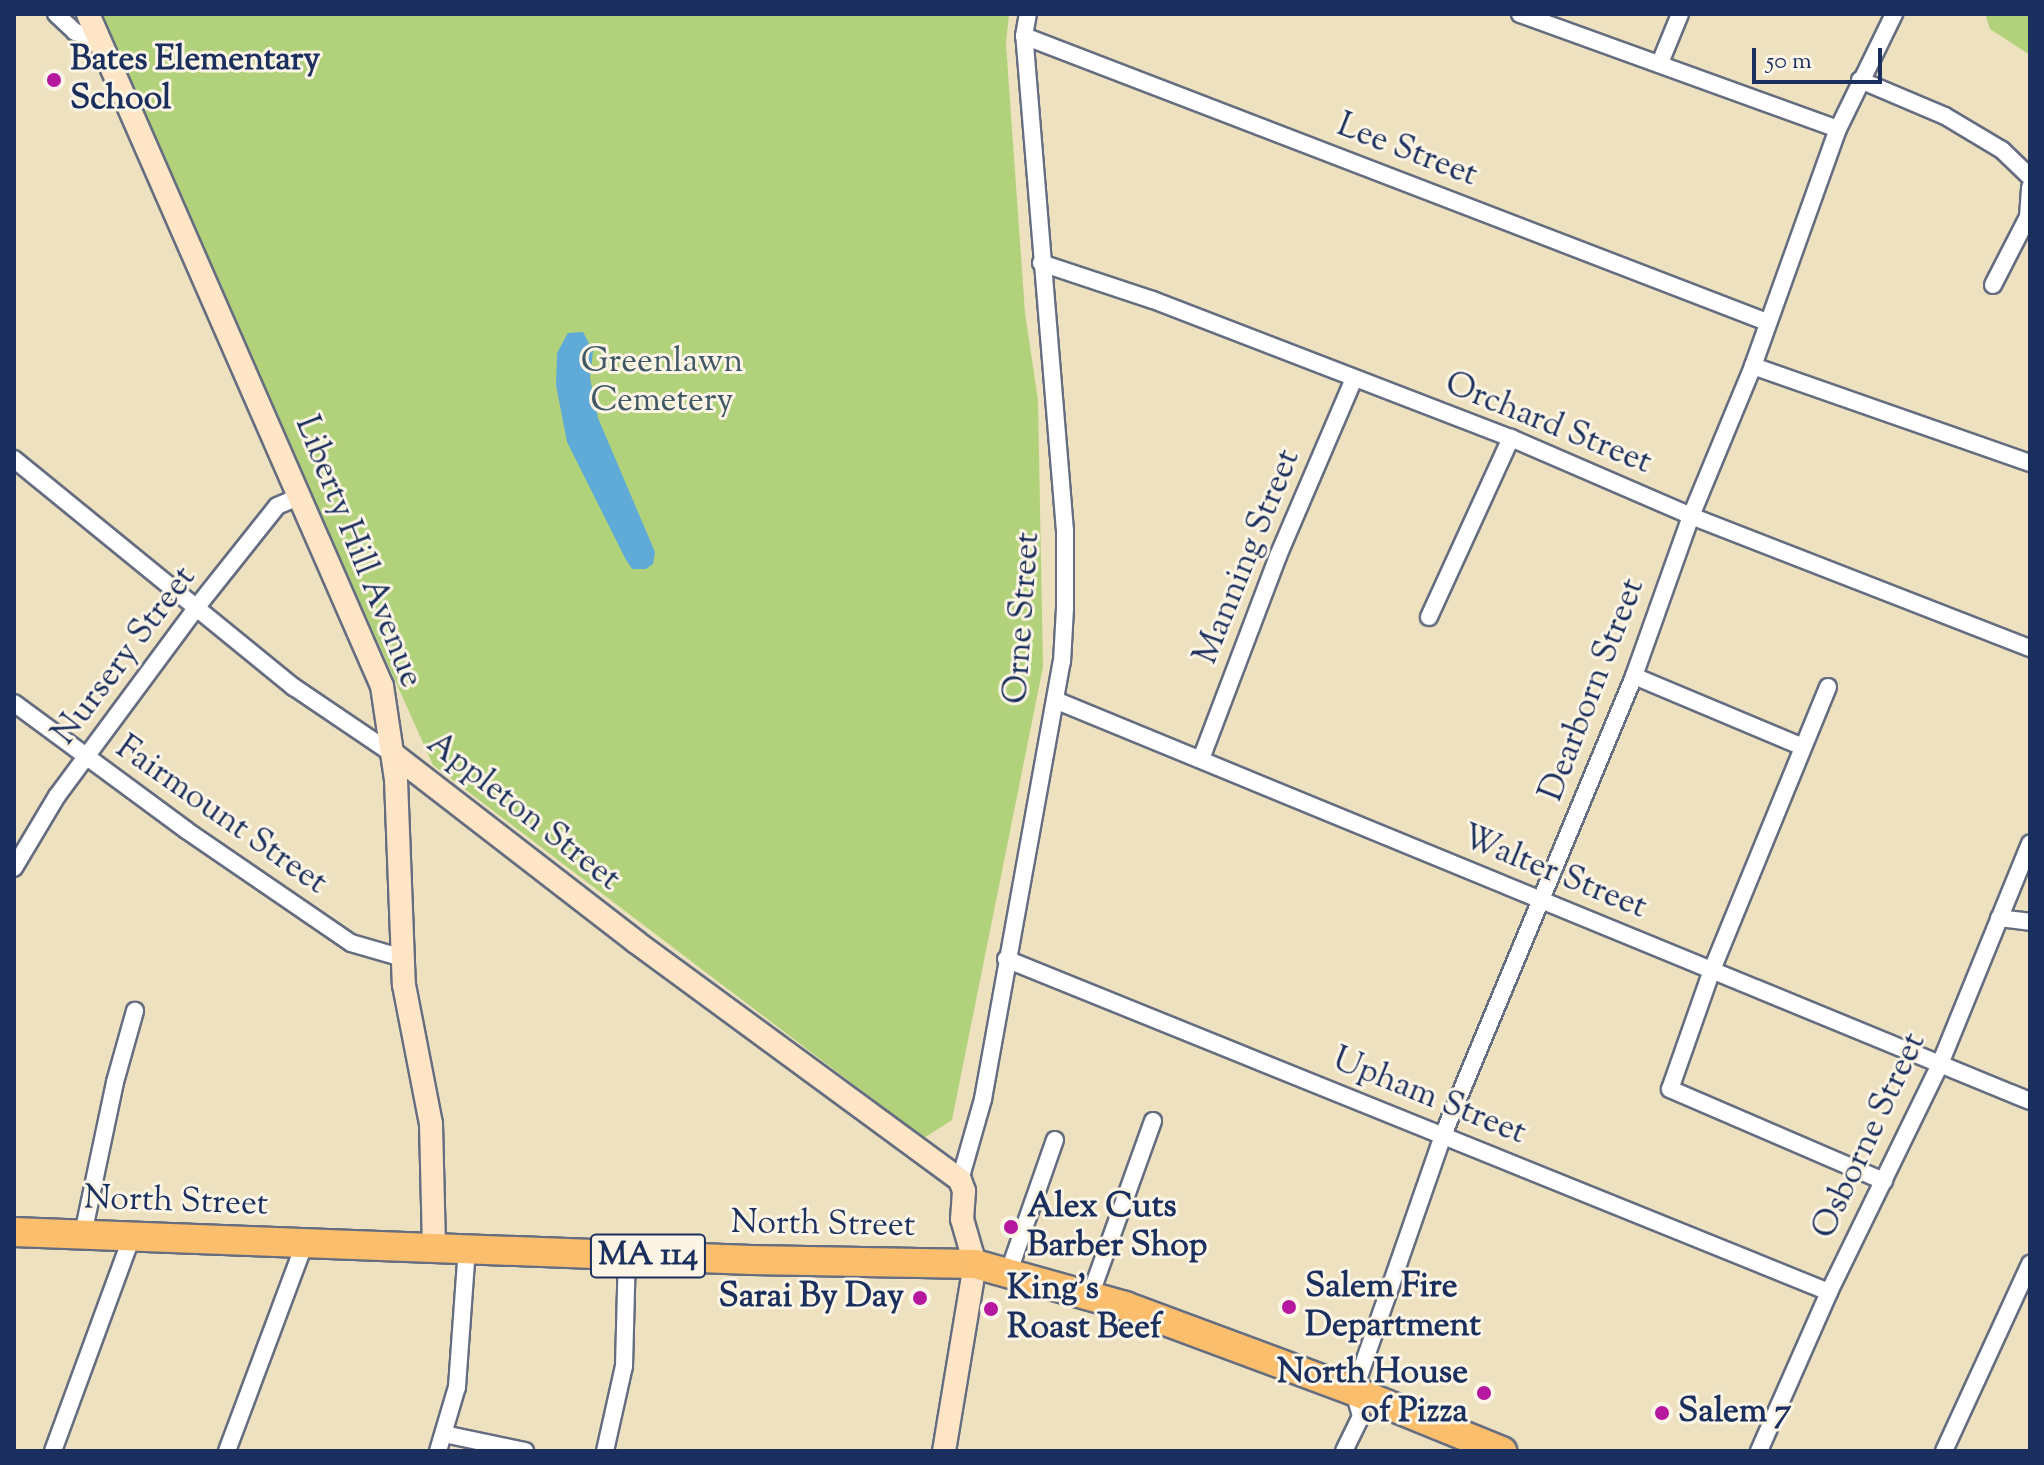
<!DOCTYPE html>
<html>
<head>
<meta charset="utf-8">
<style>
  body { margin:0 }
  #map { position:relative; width:2044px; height:1465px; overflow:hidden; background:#eee1c0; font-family:"Sorts Mill Goudy",serif }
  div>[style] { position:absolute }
  .green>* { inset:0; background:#b1d27a }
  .water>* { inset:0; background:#60aad8 }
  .roads { filter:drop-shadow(2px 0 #656d80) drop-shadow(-2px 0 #656d80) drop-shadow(0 2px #656d80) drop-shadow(0 -2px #656d80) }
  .street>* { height:16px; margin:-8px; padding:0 8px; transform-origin:8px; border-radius:8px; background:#fff }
  .secondary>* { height:22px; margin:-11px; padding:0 11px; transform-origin:11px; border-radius:11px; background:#fde5c5 }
  .highway>* { height:28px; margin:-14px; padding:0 14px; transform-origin:14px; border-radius:14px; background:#fabe6d }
  .dots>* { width:22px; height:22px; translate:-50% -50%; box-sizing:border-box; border:4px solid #fcf5e5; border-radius:50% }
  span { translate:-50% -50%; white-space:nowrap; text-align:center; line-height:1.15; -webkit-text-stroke:6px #fcf5e5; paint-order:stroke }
  .shield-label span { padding:2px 6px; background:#fcf5e5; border:2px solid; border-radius:6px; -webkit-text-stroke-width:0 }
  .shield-label { font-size:32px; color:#1b2f5e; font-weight:700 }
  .poi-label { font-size:34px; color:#1b2f5e; font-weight:700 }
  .left { translate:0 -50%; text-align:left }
  .right { translate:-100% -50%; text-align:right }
  .street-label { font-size:34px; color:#1b2f5e }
  .park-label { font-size:34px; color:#405865 }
  .frame { position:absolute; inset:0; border:16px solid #1b2f5e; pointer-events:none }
  .scale { position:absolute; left:1752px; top:48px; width:130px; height:36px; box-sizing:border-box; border:4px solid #1b2f5e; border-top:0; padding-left:10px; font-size:24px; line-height:28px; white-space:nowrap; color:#1b2f5e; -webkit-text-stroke:6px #fcf5e5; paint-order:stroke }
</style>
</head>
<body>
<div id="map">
  <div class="green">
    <i style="clip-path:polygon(96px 14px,1009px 14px,1006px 44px,1025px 313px,1038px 400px,1043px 667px,952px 1120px,924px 1138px,433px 765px)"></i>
    <i style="clip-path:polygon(1985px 14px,2030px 14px,2030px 55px,1990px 29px)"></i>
  </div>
  <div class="water">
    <i style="clip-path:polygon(583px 332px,593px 351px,590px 378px,598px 418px,655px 552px,653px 564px,646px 569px,632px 569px,626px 560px,567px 442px,556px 385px,557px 353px,568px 333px)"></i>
  </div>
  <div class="roads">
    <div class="street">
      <i style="left:56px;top:14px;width:26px;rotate:43deg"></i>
      <i style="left:75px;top:32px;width:25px;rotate:16deg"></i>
      <i style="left:1520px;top:14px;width:338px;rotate:19.9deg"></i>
      <i style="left:1024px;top:36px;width:796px;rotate:21.05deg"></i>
      <i style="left:1660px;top:63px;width:53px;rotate:-67.8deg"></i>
      <i style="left:1860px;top:80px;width:92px;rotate:23deg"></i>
      <i style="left:1945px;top:116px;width:66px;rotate:30.8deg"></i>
      <i style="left:2002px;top:150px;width:39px;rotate:44deg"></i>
      <i style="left:1041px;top:263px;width:118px;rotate:18.3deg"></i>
      <i style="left:1153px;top:300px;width:384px;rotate:21.1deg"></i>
      <i style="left:1511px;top:438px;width:196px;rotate:23.4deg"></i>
      <i style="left:1691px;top:516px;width:364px;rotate:21.3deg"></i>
      <i style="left:1993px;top:285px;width:76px;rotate:-62.8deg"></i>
      <i style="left:2028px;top:217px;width:30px;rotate:-86deg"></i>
      <i style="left:1753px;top:366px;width:293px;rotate:19.3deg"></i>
      <i style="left:14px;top:459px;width:361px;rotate:39.2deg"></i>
      <i style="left:294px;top:687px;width:120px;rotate:34.1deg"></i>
      <i style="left:1429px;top:617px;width:197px;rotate:-65.4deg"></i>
      <i style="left:1634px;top:676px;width:183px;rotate:22.8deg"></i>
      <i style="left:1828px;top:687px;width:306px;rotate:112.3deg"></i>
      <i style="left:1712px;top:970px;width:126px;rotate:109.4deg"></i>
      <i style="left:1670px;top:1089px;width:233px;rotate:23.3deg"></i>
      <i style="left:1055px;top:700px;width:1054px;rotate:22.36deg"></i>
      <i style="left:14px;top:703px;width:214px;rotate:36.4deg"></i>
      <i style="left:186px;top:830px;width:200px;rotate:34.4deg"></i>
      <i style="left:351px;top:943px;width:54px;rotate:16.1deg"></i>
      <i style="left:1201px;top:759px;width:217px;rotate:-69.2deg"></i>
      <i style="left:1278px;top:556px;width:193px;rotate:-66.8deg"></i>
      <i style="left:14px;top:868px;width:84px;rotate:-59.2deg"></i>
      <i style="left:57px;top:796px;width:234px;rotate:-53.5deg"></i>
      <i style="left:196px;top:608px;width:130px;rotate:-51.5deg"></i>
      <i style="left:277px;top:506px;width:26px;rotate:-23deg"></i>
      <i style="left:1999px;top:918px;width:31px;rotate:7deg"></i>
      <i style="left:1006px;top:959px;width:888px;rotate:22.03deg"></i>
      <i style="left:960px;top:1180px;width:84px;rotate:-74.1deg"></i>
      <i style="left:983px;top:1099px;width:444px;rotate:-79.8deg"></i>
      <i style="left:1062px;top:662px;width:54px;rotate:-86.8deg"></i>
      <i style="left:1065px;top:608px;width:77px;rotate:-90deg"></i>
      <i style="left:1065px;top:531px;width:497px;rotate:-94.7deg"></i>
      <i style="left:1024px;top:36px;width:22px;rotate:-80deg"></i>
      <i style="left:83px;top:1234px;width:155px;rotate:-78.1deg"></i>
      <i style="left:115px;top:1082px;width:74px;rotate:-74.3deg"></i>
      <i style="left:1008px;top:1274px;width:142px;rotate:-70.7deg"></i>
      <i style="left:1090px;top:1296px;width:186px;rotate:-70.2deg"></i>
      <i style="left:444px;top:1434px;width:83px;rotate:11.9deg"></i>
      <i style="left:53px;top:1451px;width:229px;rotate:-69.8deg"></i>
      <i style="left:227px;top:1451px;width:223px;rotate:-69.5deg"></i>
      <i style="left:438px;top:1451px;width:67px;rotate:-73.5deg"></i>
      <i style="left:457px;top:1387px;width:139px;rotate:-85.9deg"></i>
      <i style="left:605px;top:1451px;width:87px;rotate:-77.4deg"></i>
      <i style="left:624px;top:1366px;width:111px;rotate:-88.5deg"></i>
      <i style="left:1344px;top:1451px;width:39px;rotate:-64deg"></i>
      <i style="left:1361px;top:1416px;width:26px;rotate:-106deg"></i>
      <i style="left:1354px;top:1391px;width:271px;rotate:-70.8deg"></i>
      <i style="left:1443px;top:1135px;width:497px;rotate:-67.4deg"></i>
      <i style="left:1634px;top:676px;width:170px;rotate:-70.4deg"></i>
      <i style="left:1691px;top:516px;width:162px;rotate:-67.5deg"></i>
      <i style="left:1753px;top:366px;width:252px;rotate:-70.3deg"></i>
      <i style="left:1838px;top:129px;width:128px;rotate:-64deg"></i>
      <i style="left:1759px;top:1451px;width:174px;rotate:-66.2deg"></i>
      <i style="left:1829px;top:1292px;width:254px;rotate:-64deg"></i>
      <i style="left:1940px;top:1064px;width:238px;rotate:-67.8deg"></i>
      <i style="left:1944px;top:1451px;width:206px;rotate:-65.3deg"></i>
    </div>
    <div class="secondary">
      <i style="left:88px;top:14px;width:733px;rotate:66.37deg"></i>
      <i style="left:382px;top:686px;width:95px;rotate:81.5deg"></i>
      <i style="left:396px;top:780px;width:205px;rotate:87.8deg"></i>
      <i style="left:404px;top:985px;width:142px;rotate:79deg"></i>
      <i style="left:431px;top:1124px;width:122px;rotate:88.6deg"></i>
      <i style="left:393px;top:754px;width:307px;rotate:37.7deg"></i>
      <i style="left:636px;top:942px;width:402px;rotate:36.3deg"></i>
      <i style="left:960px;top:1180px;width:12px;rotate:70deg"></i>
      <i style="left:964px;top:1191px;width:28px;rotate:94deg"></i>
      <i style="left:962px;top:1219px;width:47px;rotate:73.9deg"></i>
      <i style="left:975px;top:1264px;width:190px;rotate:99.4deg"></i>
    </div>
    <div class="highway">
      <i style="left:14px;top:1232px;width:738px;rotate:2.18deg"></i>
      <i style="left:751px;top:1260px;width:224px;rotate:1deg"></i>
      <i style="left:975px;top:1264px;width:156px;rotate:15.6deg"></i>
      <i style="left:1125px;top:1306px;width:244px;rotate:20.4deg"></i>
      <i style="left:1354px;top:1391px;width:160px;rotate:22.1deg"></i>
    </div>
  </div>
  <div class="dots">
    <i style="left:54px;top:80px;background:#b5179e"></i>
    <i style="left:1011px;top:1227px;background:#b5179e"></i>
    <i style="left:920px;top:1298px;background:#b5179e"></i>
    <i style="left:1289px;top:1307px;background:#b5179e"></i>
    <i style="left:991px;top:1309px;background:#b5179e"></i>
    <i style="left:1484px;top:1393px;background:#b5179e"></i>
    <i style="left:1662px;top:1413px;background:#b5179e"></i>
  </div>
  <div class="shield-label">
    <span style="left:648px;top:1256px">MA 114</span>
  </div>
  <div class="poi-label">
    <span class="left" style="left:70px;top:80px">Bates Elementary<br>School</span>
    <span class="left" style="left:1027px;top:1227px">Alex Cuts<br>Barber Shop</span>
    <span class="left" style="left:1305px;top:1307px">Salem Fire<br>Department</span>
    <span class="left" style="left:1007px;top:1309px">King's<br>Roast Beef</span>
    <span class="right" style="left:904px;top:1298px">Sarai By Day</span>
    <span class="right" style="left:1468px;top:1393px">North House<br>of Pizza</span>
    <span class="left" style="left:1678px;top:1413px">Salem 7</span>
  </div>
  <div class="street-label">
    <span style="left:1407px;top:151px;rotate:21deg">Lee Street</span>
    <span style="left:1548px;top:424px;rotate:22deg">Orchard Street</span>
    <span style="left:358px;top:552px;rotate:68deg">Liberty Hill Avenue</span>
    <span style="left:1248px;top:557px;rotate:-68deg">Manning Street</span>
    <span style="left:1023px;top:618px;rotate:-86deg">Orne Street</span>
    <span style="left:125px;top:656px;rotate:-53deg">Nursery Street</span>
    <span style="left:1593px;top:690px;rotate:-69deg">Dearborn Street</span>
    <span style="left:523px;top:812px;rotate:38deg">Appleton Street</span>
    <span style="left:221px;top:816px;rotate:35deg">Fairmount Street</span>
    <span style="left:1554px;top:873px;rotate:22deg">Walter Street</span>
    <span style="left:1429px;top:1097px;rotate:22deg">Upham Street</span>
    <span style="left:1870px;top:1136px;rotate:-65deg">Osborne Street</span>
    <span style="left:176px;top:1202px;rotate:2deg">North Street</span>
    <span style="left:823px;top:1225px;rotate:1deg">North Street</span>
  </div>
  <div class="park-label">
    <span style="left:662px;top:382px">Greenlawn<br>Cemetery</span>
  </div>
  <div class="frame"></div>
  <div class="scale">50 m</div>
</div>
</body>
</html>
